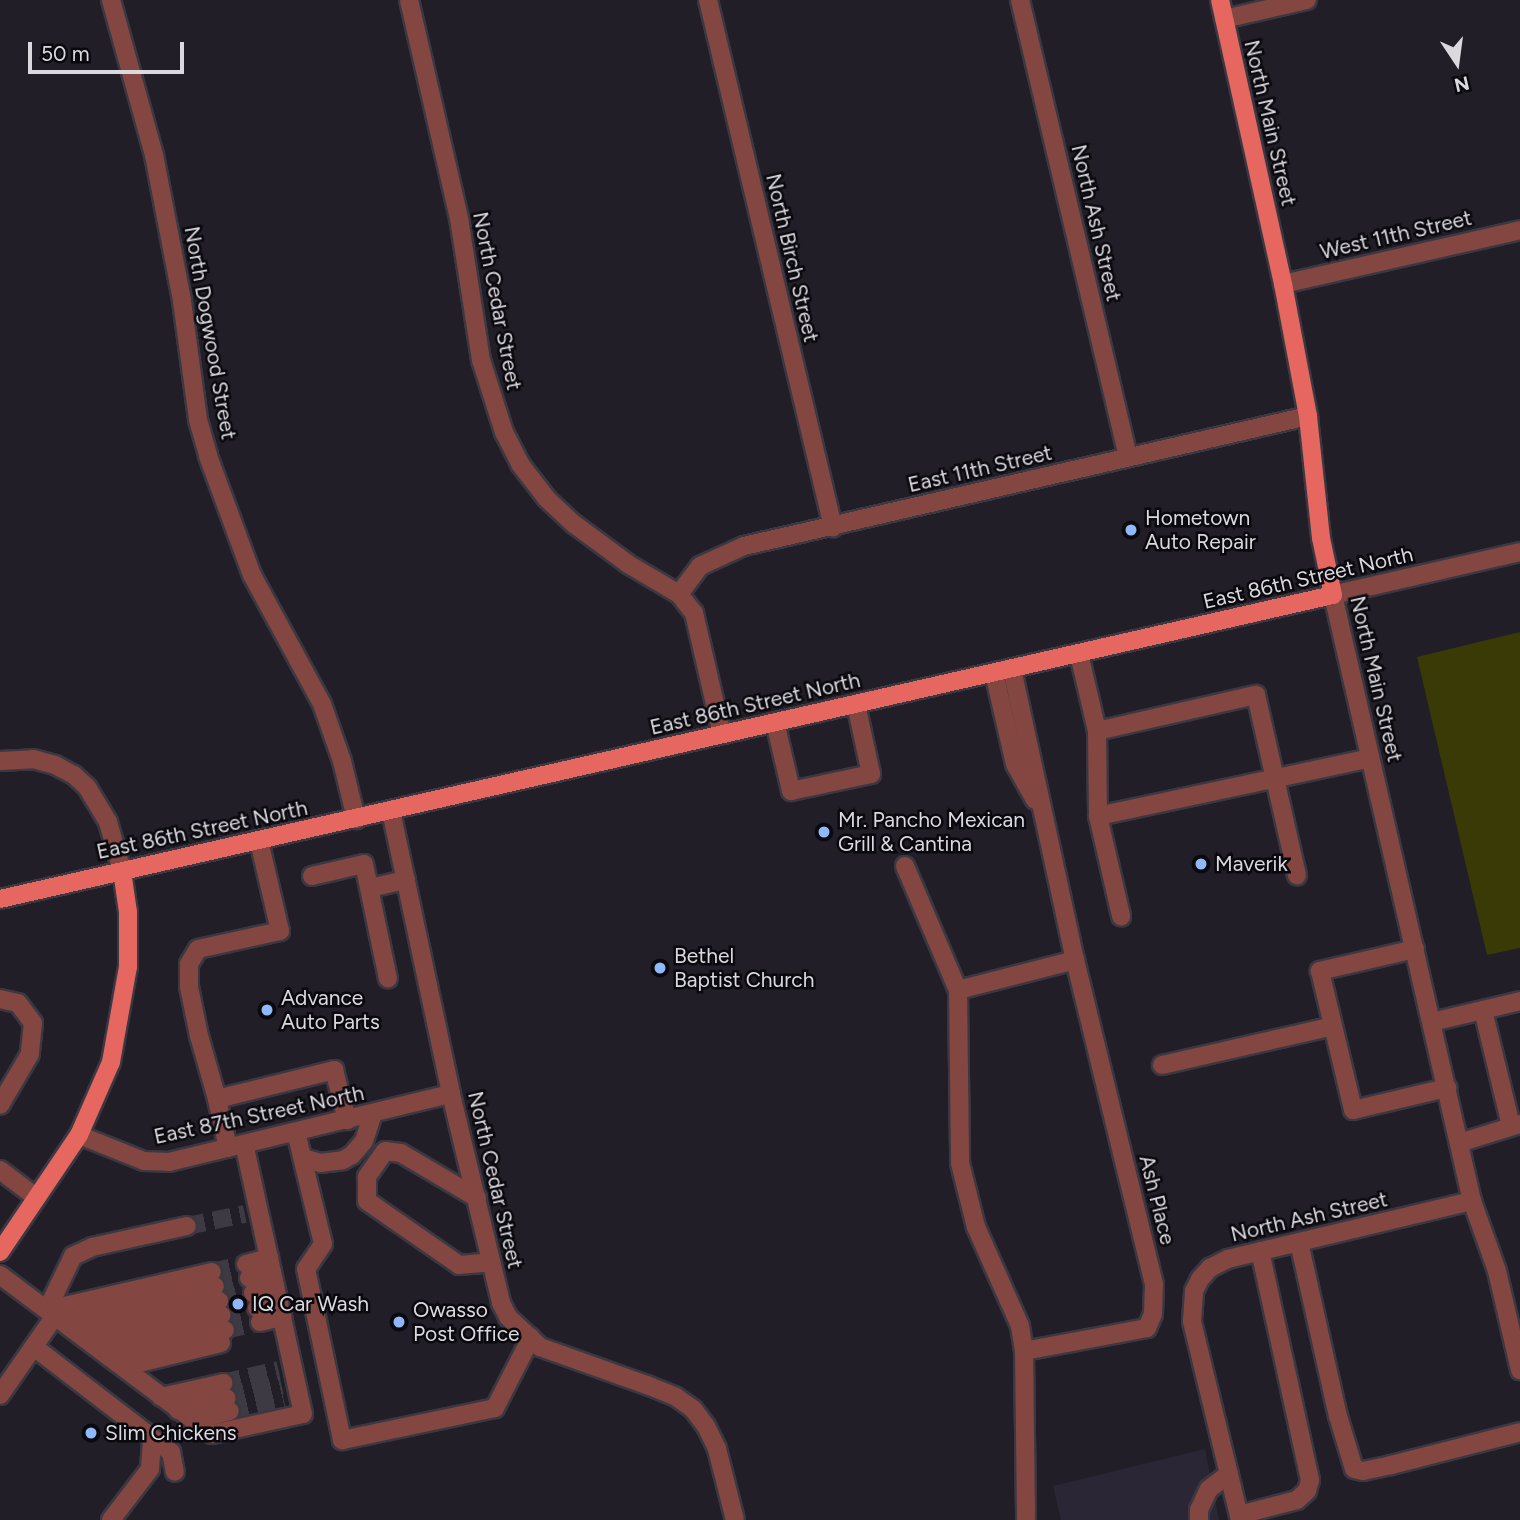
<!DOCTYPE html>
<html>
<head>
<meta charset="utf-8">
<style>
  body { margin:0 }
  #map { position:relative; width:1520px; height:1520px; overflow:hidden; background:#211e28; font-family:Figtree,sans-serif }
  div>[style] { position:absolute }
  .built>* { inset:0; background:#2b2636 }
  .green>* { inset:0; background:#393a05 }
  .minor-tunnel>* { height:18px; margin-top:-9px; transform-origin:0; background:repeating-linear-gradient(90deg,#3d3a44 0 18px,transparent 0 27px) }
  .roads { filter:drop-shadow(2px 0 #3b3842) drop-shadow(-2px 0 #3b3842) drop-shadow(0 2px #3b3842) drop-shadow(0 -2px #3b3842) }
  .minor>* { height:18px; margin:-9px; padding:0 9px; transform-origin:9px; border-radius:9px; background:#834641 }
  .major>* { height:18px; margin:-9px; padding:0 9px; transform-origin:9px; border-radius:9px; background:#e6675f }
  .dots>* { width:19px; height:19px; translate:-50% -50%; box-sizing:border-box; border:4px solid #0a090d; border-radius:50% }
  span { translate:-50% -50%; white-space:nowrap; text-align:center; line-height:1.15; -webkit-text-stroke:5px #0a090d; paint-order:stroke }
  .street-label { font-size:21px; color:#dbd9e0 }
  .poi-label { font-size:21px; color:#dbd9e0 }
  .left { translate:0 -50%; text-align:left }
  .north { position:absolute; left:1422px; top:28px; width:70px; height:70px; -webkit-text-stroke:5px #0a090d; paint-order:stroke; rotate:167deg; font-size:19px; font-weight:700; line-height:28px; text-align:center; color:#dbd9e0 }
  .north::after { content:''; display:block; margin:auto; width:24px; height:32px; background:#dbd9e0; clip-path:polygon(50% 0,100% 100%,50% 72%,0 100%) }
  .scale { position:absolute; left:28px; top:42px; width:156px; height:32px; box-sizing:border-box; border:4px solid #dbd9e0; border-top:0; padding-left:9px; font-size:21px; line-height:24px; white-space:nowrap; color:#dbd9e0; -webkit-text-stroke:5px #0a090d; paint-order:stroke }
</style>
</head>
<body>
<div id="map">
  <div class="built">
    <i style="clip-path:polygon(1205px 1449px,1219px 1520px,1061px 1520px,1053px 1486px)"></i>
  </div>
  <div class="green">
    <i style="clip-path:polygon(1520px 632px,1520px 948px,1487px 955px,1417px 657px)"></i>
  </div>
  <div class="minor-tunnel">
    <i style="left:187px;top:1226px;width:59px;rotate:-11.7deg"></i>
    <i style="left:212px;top:1272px;width:35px;rotate:-13deg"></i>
    <i style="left:215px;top:1286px;width:35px;rotate:-13deg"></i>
    <i style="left:219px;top:1301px;width:35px;rotate:-13deg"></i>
    <i style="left:222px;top:1315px;width:36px;rotate:-11deg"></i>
    <i style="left:225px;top:1330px;width:36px;rotate:-13deg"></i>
    <i style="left:223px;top:1383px;width:57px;rotate:-13.3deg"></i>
    <i style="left:227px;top:1398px;width:56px;rotate:-13.5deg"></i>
    <i style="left:230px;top:1411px;width:55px;rotate:-12.5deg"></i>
  </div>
  <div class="roads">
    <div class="minor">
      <i style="left:111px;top:0;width:161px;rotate:74.5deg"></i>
      <i style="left:154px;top:155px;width:149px;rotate:79.1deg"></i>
      <i style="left:182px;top:301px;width:120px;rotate:82.3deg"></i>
      <i style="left:198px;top:420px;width:37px;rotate:74deg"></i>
      <i style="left:208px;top:456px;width:127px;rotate:69.7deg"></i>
      <i style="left:252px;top:575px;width:147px;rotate:61.5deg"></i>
      <i style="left:322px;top:704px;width:60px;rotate:70.7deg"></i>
      <i style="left:342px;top:761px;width:60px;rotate:76.4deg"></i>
      <i style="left:409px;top:0;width:224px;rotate:77.1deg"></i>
      <i style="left:459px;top:218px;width:144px;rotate:81.2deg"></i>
      <i style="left:481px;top:360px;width:76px;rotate:72.3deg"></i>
      <i style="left:504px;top:432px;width:36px;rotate:63deg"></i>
      <i style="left:520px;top:464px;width:44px;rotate:52.4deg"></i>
      <i style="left:547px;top:499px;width:37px;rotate:43deg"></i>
      <i style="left:574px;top:524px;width:67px;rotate:36.5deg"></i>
      <i style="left:628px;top:564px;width:59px;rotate:30.5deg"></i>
      <i style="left:679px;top:594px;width:24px;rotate:52deg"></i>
      <i style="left:694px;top:613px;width:124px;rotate:77deg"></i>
      <i style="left:708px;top:0;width:542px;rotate:76.66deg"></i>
      <i style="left:1020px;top:0;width:470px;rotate:76.7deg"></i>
      <i style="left:1224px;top:19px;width:85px;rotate:-12.9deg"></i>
      <i style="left:1283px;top:284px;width:243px;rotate:-12.8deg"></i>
      <i style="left:1520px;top:552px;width:192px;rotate:167.1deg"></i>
      <i style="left:1333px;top:595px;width:622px;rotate:77.08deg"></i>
      <i style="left:1472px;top:1201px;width:74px;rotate:70.3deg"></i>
      <i style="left:1497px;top:1271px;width:102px;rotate:76.9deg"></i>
      <i style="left:679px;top:594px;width:35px;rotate:-53deg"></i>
      <i style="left:700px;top:566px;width:48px;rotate:-24.4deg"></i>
      <i style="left:744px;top:546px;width:579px;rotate:-12.98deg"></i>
      <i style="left:1079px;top:654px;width:79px;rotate:76.8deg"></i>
      <i style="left:1097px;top:731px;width:85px;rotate:89.3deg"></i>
      <i style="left:1098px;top:816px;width:103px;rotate:77deg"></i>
      <i style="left:1012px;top:669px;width:298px;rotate:77.8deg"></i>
      <i style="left:1075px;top:960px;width:334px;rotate:76.3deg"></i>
      <i style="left:1154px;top:1285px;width:29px;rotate:92deg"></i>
      <i style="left:1153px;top:1314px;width:15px;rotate:113deg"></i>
      <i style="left:1147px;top:1328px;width:125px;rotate:169.4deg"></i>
      <i style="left:994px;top:673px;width:93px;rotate:77deg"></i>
      <i style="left:1015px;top:764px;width:41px;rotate:60.9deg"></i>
      <i style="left:775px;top:722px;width:71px;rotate:76.9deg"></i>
      <i style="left:791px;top:791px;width:82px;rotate:-12deg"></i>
      <i style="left:871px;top:774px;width:72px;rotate:-102.1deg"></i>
      <i style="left:1097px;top:731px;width:163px;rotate:-12.8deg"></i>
      <i style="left:1256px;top:695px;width:185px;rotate:77.2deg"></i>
      <i style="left:0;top:761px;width:33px;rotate:-3deg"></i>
      <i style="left:33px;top:759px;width:23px;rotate:15deg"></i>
      <i style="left:55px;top:765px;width:21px;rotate:28deg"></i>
      <i style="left:74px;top:775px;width:18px;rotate:43deg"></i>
      <i style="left:87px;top:787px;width:41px;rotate:59deg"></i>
      <i style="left:108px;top:822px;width:51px;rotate:74.1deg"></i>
      <i style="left:391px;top:811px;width:289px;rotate:78deg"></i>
      <i style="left:451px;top:1094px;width:215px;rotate:76.5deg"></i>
      <i style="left:501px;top:1303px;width:16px;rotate:63deg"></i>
      <i style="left:508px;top:1317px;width:44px;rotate:43.2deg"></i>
      <i style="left:540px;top:1347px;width:114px;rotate:19.6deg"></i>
      <i style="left:647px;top:1385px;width:31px;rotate:22deg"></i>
      <i style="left:676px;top:1397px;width:21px;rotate:35deg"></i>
      <i style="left:693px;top:1409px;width:21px;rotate:53deg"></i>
      <i style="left:706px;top:1426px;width:25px;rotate:64deg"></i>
      <i style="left:717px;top:1449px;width:73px;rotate:75.8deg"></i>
      <i style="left:1098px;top:816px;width:278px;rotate:-12deg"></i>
      <i style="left:905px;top:866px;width:135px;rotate:66.9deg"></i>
      <i style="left:958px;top:990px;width:173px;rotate:89.3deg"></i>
      <i style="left:960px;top:1163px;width:66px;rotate:76deg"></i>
      <i style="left:976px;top:1227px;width:108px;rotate:66deg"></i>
      <i style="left:1020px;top:1326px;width:25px;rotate:81deg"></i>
      <i style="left:1024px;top:1351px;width:169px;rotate:89.3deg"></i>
      <i style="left:312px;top:876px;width:53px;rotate:-13deg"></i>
      <i style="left:364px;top:864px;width:117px;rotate:78.2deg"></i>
      <i style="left:370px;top:888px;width:37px;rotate:-13deg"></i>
      <i style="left:1415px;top:949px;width:98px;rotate:167deg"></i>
      <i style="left:1320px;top:971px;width:143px;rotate:76.6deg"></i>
      <i style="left:1353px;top:1110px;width:97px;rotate:-13.2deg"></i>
      <i style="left:958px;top:990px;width:121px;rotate:-14.4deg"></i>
      <i style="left:0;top:999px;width:18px;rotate:13deg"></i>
      <i style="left:18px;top:1003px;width:25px;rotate:53deg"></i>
      <i style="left:33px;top:1023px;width:31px;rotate:96deg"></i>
      <i style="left:30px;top:1054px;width:59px;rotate:120.5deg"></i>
      <i style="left:1483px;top:1010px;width:119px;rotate:76.4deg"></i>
      <i style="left:1432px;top:1022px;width:90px;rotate:-13.4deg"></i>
      <i style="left:1162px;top:1065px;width:175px;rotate:-12.8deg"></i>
      <i style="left:217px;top:1099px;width:66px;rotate:-105.9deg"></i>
      <i style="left:199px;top:1036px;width:50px;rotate:-101.5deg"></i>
      <i style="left:189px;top:987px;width:23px;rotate:-90deg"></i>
      <i style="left:189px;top:964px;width:17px;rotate:-59deg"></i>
      <i style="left:198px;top:949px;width:84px;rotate:-12.4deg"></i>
      <i style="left:280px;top:931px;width:92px;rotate:-103.1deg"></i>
      <i style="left:296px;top:1132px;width:115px;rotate:76.4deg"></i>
      <i style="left:323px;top:1244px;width:30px;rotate:124deg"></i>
      <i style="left:306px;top:1269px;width:175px;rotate:78.1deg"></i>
      <i style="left:342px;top:1440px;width:156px;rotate:-11.8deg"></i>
      <i style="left:495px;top:1408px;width:79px;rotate:-62.8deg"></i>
      <i style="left:79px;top:1135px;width:70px;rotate:21.8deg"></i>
      <i style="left:144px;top:1161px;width:25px;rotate:2deg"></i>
      <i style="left:169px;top:1162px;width:290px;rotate:-13.6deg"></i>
      <i style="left:1459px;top:1143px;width:64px;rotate:-17.3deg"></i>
      <i style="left:228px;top:1148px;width:50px;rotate:-102.7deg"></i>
      <i style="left:217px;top:1099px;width:121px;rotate:-13.9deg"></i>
      <i style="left:334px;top:1070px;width:52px;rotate:75.4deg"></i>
      <i style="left:303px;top:1158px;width:18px;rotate:16deg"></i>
      <i style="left:320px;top:1163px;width:23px;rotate:-7deg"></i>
      <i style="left:343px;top:1160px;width:10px;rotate:-29deg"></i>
      <i style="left:352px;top:1155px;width:18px;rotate:-49deg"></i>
      <i style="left:364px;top:1141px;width:28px;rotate:-72deg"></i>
      <i style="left:0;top:1170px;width:46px;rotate:37.1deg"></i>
      <i style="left:477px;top:1198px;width:88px;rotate:-149.4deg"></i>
      <i style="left:401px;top:1153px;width:16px;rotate:-173deg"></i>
      <i style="left:385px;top:1151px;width:32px;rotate:125deg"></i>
      <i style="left:367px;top:1177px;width:24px;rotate:90deg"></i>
      <i style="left:367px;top:1201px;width:112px;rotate:34.8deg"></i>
      <i style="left:459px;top:1265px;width:32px;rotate:-5deg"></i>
      <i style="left:1299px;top:1242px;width:178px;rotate:77.4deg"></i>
      <i style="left:1338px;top:1416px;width:55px;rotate:73.2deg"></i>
      <i style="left:1354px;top:1469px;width:9px;rotate:13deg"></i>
      <i style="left:1363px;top:1471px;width:29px;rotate:-12deg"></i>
      <i style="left:1391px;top:1465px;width:133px;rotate:-14.3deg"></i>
      <i style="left:246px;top:1264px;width:24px;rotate:-15deg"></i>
      <i style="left:0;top:1275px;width:265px;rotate:36.9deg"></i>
      <i style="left:212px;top:1434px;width:93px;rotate:-12.4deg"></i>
      <i style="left:303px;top:1414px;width:276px;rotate:-102.3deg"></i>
      <i style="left:249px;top:1278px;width:24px;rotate:-15deg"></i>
      <i style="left:253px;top:1293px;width:23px;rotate:-15deg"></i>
      <i style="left:257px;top:1308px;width:23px;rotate:-13deg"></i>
      <i style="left:47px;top:1310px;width:60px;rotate:-64.3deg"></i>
      <i style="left:73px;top:1256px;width:21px;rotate:-25deg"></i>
      <i style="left:92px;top:1247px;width:97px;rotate:-12.5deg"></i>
      <i style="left:47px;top:1310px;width:169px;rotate:-13deg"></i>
      <i style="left:64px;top:1322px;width:155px;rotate:-13.4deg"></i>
      <i style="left:260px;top:1322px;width:23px;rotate:-13deg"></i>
      <i style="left:79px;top:1334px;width:144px;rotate:-13.3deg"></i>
      <i style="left:95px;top:1345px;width:130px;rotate:-13.3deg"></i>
      <i style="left:34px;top:1347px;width:173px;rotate:37.5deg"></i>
      <i style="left:171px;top:1452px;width:20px;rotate:79deg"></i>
      <i style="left:109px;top:1357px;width:119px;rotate:-13.1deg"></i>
      <i style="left:123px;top:1367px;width:101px;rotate:-13.8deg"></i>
      <i style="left:0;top:1395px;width:96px;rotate:-55.2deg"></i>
      <i style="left:161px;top:1397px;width:64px;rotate:-12.7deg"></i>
      <i style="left:178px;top:1410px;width:50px;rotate:-13.8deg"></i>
      <i style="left:193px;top:1421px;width:38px;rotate:-15deg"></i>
      <i style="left:1239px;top:1515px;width:60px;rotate:-14.5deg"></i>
      <i style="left:1297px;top:1500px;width:13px;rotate:-42deg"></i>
      <i style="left:1307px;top:1491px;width:11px;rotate:-75deg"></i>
      <i style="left:1310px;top:1480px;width:234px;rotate:-102.3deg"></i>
      <i style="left:111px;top:1520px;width:64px;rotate:-52.6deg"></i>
      <i style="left:150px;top:1469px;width:31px;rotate:-86deg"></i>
      <i style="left:1199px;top:1520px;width:10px;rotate:-90deg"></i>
      <i style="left:1199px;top:1510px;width:23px;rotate:-65deg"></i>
      <i style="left:1209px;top:1489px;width:25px;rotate:-37deg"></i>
      <i style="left:1240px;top:1520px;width:205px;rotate:-103.6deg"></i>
      <i style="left:1192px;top:1321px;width:30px;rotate:-86deg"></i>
      <i style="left:1194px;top:1291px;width:13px;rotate:-63deg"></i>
      <i style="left:1200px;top:1279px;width:15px;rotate:-48deg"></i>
      <i style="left:1210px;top:1268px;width:20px;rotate:-27deg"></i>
      <i style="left:1228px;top:1259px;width:251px;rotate:-13.4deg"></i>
    </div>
    <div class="major">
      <i style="left:0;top:899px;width:1367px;rotate:-12.85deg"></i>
      <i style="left:1333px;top:595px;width:58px;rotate:-101.9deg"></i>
      <i style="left:1321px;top:538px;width:123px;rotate:-96.1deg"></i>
      <i style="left:1308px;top:416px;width:134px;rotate:-100.7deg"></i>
      <i style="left:1283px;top:284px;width:291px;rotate:-102.5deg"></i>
      <i style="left:0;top:1252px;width:141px;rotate:-56deg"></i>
      <i style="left:79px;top:1135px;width:80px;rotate:-66.3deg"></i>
      <i style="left:111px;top:1062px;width:97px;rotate:-79.9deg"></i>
      <i style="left:128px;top:967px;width:55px;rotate:-90deg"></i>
      <i style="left:128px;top:912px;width:41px;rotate:-98.3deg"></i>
    </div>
  </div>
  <div class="dots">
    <i style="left:1131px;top:530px;background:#90b8fd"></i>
    <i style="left:824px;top:832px;background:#90b8fd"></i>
    <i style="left:1201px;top:864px;background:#90b8fd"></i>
    <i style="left:660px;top:968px;background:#90b8fd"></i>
    <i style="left:267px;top:1010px;background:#90b8fd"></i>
    <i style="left:238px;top:1304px;background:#90b8fd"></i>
    <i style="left:399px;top:1322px;background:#90b8fd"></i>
    <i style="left:91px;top:1433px;background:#90b8fd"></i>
  </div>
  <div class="street-label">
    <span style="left:1270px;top:123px;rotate:77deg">North Main Street</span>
    <span style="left:1096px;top:223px;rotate:77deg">North Ash Street</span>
    <span style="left:1396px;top:235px;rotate:-13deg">West 11th Street</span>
    <span style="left:792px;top:258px;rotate:77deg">North Birch Street</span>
    <span style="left:497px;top:301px;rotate:79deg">North Cedar Street</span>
    <span style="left:210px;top:333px;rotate:80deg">North Dogwood Street</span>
    <span style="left:980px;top:469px;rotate:-13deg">East 11th Street</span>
    <span style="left:1308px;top:578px;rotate:-13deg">East 86th Street North</span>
    <span style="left:1376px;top:679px;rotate:77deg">North Main Street</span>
    <span style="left:755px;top:704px;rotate:-13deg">East 86th Street North</span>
    <span style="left:202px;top:830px;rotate:-12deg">East 86th Street North</span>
    <span style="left:259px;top:1115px;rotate:-12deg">East 87th Street North</span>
    <span style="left:495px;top:1180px;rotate:77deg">North Cedar Street</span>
    <span style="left:1157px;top:1200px;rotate:76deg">Ash Place</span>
    <span style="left:1309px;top:1217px;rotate:-13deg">North Ash Street</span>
  </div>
  <div class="poi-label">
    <span class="left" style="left:1145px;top:530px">Hometown<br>Auto Repair</span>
    <span class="left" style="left:838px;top:832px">Mr. Pancho Mexican<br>Grill &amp; Cantina</span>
    <span class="left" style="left:1215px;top:864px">Maverik</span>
    <span class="left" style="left:674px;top:968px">Bethel<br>Baptist Church</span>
    <span class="left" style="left:281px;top:1010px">Advance<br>Auto Parts</span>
    <span class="left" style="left:252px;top:1304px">IQ Car Wash</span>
    <span class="left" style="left:413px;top:1322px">Owasso<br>Post Office</span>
    <span class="left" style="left:105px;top:1433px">Slim Chickens</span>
  </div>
  <div class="north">N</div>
  <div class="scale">50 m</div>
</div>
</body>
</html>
